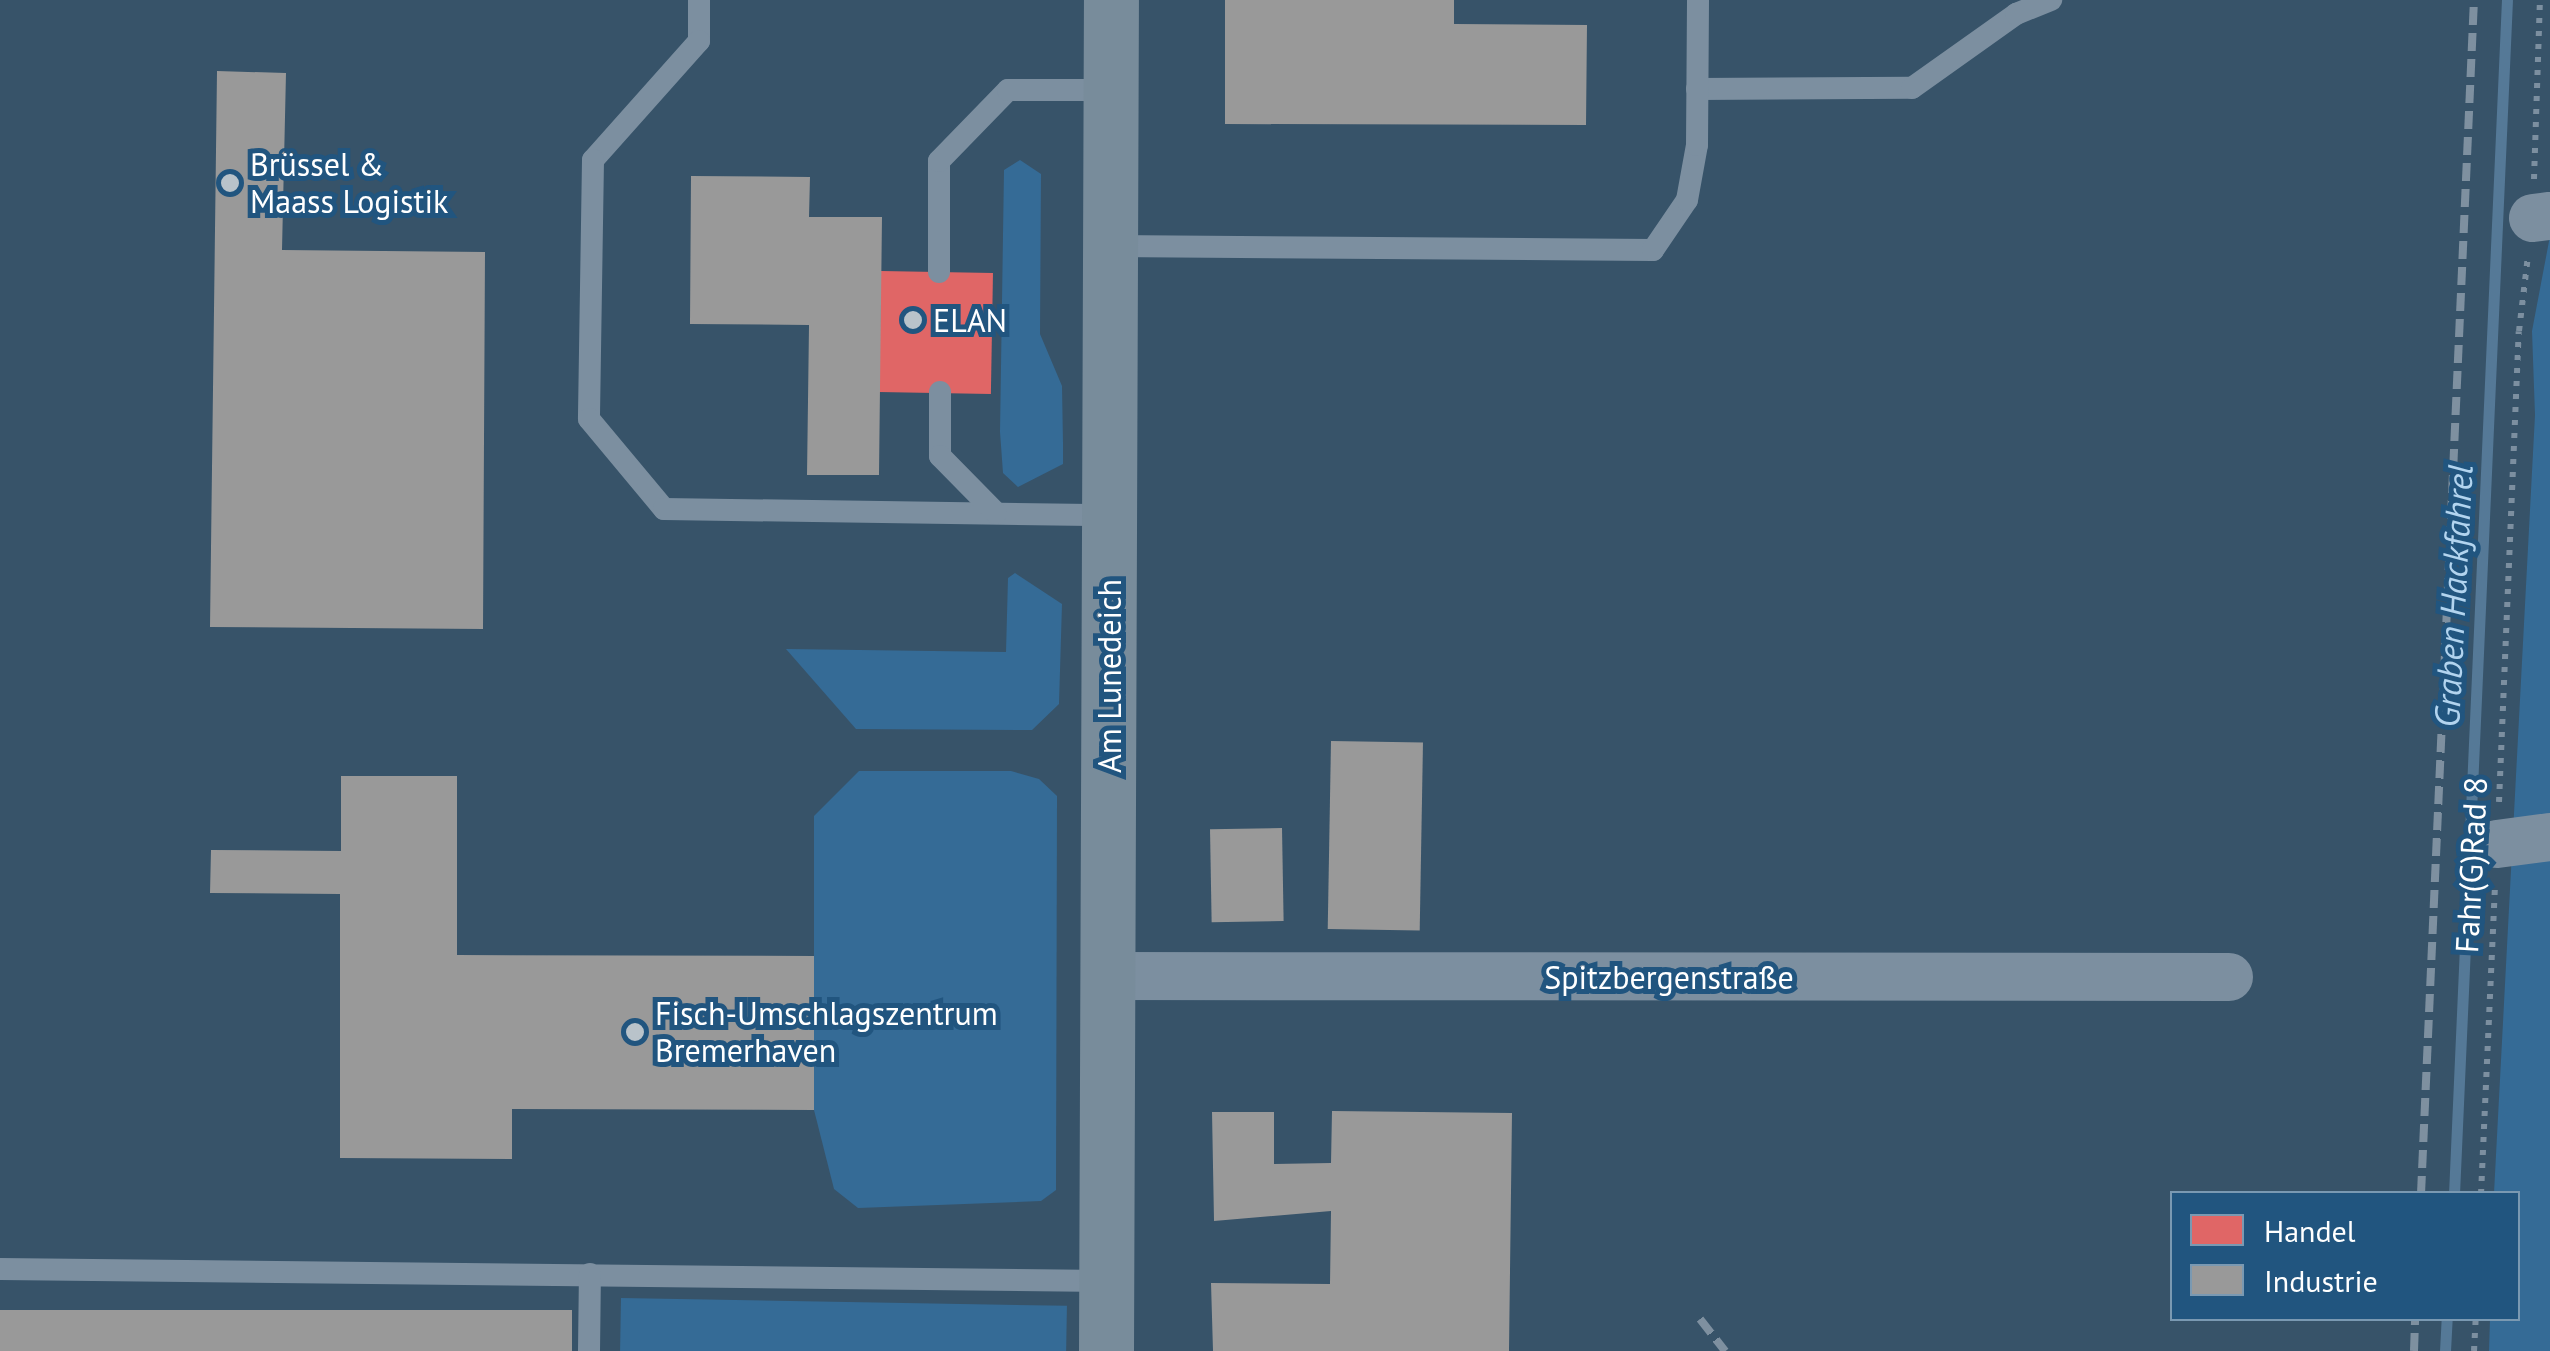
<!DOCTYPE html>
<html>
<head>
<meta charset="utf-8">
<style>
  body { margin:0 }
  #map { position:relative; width:2550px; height:1351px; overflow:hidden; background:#375369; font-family:"PT Sans",sans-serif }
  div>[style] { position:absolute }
  .green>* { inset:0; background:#356b96; transform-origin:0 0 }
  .shops>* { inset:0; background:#e06666; transform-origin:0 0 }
  .industry>* { inset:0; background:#999; transform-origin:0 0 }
  .stream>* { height:11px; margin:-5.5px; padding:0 5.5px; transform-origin:5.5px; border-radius:5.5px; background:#557997 }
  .path>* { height:6px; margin-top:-3px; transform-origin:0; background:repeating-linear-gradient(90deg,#7c8fa0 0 5px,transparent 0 13px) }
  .lane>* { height:22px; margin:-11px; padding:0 11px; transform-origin:11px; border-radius:11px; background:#7c8fa0 }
  .street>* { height:48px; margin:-24px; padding:0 24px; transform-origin:24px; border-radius:24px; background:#7c8fa0 }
  .secondary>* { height:55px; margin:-27.5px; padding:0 27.5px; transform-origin:27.5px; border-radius:27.5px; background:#788c9b }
  .rail>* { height:8px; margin-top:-4px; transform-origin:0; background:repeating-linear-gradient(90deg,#7e90a0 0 18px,transparent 0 26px) }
  .dots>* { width:28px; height:28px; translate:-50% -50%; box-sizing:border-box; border:5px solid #21557f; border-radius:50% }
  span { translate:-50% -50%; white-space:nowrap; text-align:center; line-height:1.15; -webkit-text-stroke:10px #21557f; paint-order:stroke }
  .poi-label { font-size:32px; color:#fff }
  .left { translate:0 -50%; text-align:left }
  .street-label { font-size:32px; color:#fff }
  .water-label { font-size:35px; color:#b2d4ef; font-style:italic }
  .legend { position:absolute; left:2170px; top:1191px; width:350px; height:130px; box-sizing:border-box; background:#21557f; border:2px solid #7a99b2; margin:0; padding:12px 18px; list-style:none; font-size:30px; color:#fff }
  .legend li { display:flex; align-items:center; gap:20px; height:50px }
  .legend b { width:50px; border:2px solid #7a99b2 }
</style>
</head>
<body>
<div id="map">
  <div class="green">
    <i style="clip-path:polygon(1020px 160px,1041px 174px,1040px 334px,1062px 386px,1063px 444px,1063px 464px,1018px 487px,1003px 473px,1000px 432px,1004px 170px)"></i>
    <i style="clip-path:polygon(2550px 236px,2550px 1351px,2489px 1351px,2490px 1319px,2518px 1318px,2518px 1194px,2494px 1193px,2535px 415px,2532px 331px)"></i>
    <i style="clip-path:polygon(1015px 573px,1062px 604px,1059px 704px,1032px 730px,856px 729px,786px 649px,1006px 652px,1008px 578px)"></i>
    <i style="clip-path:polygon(859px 771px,1011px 771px,1039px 779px,1057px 796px,1056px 1190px,1041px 1201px,858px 1208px,834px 1189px,814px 1110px,814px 816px)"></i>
    <i style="left:621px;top:1298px;width:446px;height:53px;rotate:1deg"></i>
  </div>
  <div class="shops">
    <i style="left:881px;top:271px;width:112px;height:121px;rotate:1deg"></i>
  </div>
  <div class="industry">
    <i style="clip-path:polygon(1225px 0,1454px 0,1454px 24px,1587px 25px,1586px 125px,1225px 124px)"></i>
    <i style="clip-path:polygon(217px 71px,286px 73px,282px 250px,485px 252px,483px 629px,210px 627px)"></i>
    <i style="clip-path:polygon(691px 176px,810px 177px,809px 217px,882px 217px,879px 475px,807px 475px,809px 325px,690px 324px)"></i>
    <i style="left:1331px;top:741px;width:92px;height:188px;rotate:1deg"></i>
    <i style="clip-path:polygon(341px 776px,457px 776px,457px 955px,814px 956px,814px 1110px,512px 1109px,512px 1159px,340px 1158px,340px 894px,210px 893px,211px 850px,341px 851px)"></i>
    <i style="left:1282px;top:828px;width:93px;height:72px;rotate:89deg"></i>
    <i style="clip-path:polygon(1332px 1111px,1512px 1113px,1509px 1351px,1213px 1351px,1211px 1283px,1330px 1284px,1331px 1211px,1214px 1221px,1212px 1112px,1274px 1112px,1274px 1164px,1331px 1163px)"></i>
    <i style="left:0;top:1310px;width:572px;height:41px"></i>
  </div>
  <div class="stream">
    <i style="left:2454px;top:1194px;width:1195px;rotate:-87.46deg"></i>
    <i style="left:2445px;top:1351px;width:33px;rotate:-87deg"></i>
  </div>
  <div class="path">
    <i style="left:2534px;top:179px;width:179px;rotate:-88.1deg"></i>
    <i style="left:2499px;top:802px;width:471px;rotate:-87.6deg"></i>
    <i style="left:2519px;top:331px;width:76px;rotate:-83.2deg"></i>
    <i style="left:2481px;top:1194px;width:310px;rotate:-87.4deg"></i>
    <i style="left:2474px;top:1351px;width:33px;rotate:-87deg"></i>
  </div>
  <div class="lane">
    <i style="left:699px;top:0;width:41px;rotate:90deg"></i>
    <i style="left:699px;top:41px;width:159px;rotate:131.7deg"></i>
    <i style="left:593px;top:160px;width:259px;rotate:90.9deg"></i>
    <i style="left:589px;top:419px;width:117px;rotate:50.2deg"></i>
    <i style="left:664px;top:509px;width:446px;rotate:0.8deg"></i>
    <i style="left:1697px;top:89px;width:215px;rotate:-0.3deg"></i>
    <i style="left:1912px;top:88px;width:128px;rotate:-35.4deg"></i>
    <i style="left:2016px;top:14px;width:38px;rotate:-22deg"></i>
    <i style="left:1111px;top:246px;width:542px;rotate:0.42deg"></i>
    <i style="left:1653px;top:250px;width:60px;rotate:-55.8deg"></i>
    <i style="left:1687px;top:200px;width:56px;rotate:-79.7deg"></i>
    <i style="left:1697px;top:145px;width:145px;rotate:-89.6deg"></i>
    <i style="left:939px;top:272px;width:111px;rotate:-90deg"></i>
    <i style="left:939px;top:161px;width:99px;rotate:-45.8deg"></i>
    <i style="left:1008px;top:90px;width:103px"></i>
    <i style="left:940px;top:392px;width:64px;rotate:90deg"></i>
    <i style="left:940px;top:456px;width:80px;rotate:45.5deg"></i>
    <i style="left:0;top:1269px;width:1106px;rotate:0.62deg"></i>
    <i style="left:589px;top:1351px;width:77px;rotate:-89.3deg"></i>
  </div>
  <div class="street">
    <i style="left:2533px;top:218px;width:17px;rotate:-7deg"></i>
    <i style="left:2497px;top:844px;width:53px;rotate:-7.5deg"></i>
    <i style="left:1108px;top:976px;width:1121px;rotate:0.05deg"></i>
  </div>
  <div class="secondary">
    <i style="left:1106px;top:1351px;width:1351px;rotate:-89.79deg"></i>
  </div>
  <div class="rail">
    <i style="left:2421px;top:1194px;width:1195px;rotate:-87.46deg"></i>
    <i style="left:1700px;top:1319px;width:41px;rotate:52deg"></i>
    <i style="left:2414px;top:1351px;width:33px;rotate:-88deg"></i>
  </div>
  <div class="dots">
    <i style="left:230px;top:183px;background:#b9c3ca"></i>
    <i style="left:913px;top:320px;background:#b9c3ca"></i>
    <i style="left:635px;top:1032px;background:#b9c3ca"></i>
  </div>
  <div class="poi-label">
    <span class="left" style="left:250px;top:183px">Brüssel &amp;<br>Maass Logistik</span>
    <span class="left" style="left:933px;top:320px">ELAN</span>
    <span class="left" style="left:655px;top:1032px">Fisch-Umschlagszentrum<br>Bremerhaven</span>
  </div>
  <div class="street-label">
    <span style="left:1109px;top:676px;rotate:-90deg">Am Lunedeich</span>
    <span style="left:2471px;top:865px;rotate:-87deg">Fahr(G)Rad 8</span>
    <span style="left:1669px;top:977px">Spitzbergenstraße</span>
  </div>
  <div class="water-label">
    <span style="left:2453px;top:596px;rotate:-87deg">Graben Hackfahrel</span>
  </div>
  <ul class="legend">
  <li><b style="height:28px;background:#e06666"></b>Handel</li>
  <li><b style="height:28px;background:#999"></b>Industrie</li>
  </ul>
</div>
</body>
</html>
